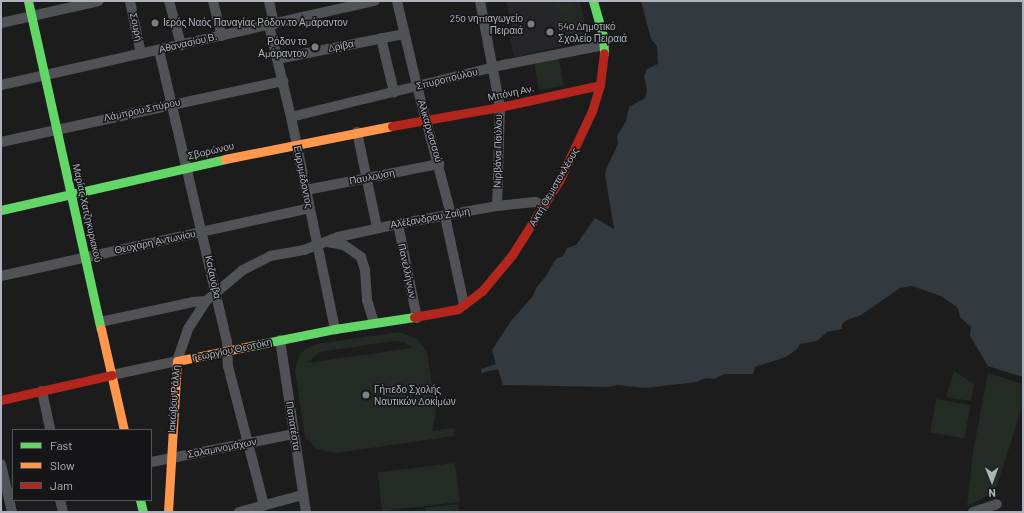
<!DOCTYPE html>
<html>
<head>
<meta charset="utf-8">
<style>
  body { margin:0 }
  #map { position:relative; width:1024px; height:513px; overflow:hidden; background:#1c1c1c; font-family:Barlow,sans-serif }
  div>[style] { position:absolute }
  .built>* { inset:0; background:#262628 }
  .green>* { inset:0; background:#242b25; transform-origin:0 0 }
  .water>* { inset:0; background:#32393f }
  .street>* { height:10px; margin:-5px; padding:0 5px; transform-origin:5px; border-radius:5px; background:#515255 }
  .fast>* { height:9px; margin:-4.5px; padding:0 4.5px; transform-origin:4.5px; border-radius:4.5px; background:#63d668 }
  .slow>* { height:9px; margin:-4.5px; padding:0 4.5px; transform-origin:4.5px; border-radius:4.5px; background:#ff974d }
  .jam>* { height:9px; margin:-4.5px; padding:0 4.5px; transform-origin:4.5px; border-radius:4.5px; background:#b3261e }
  .dots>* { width:11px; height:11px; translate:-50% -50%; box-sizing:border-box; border:2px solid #161618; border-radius:50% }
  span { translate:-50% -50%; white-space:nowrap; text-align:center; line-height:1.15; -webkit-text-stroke:3px #161618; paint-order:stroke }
  .poi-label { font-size:10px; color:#afb3bb }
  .right { translate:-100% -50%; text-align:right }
  .left { translate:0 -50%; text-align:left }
  .street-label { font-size:10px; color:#afb3bb }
  .frame { position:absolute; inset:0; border:2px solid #afb3bb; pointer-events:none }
  .legend { position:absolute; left:12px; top:429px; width:140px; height:72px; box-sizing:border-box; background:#161618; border:1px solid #535559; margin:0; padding:5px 7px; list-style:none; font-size:12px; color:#afb3bb }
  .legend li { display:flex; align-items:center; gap:8px; height:20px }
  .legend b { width:20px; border:1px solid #535559 }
  .north { position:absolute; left:972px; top:461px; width:40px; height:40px; -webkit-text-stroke:3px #161618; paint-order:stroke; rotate:179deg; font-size:11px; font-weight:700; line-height:16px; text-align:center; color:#afb3bb }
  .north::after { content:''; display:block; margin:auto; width:14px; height:18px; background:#afb3bb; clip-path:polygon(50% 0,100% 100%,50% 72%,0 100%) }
</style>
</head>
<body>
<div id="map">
  <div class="built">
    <i style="clip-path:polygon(506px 1px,580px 1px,588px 40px,514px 57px,510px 37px,514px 36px)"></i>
  </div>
  <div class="green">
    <i style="clip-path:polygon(556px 1px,573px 1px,576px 12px,559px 15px)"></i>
    <i style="left:575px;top:14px;width:24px;height:13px;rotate:81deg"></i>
    <i style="left:559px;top:59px;width:27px;height:25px;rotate:80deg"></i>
    <i style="clip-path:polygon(evenodd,399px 332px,417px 339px,427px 352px,436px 412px,432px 431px,453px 428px,454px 436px,336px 453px,317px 449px,306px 438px,304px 431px,295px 370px,299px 356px,305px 349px,316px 344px,399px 332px,393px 341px,404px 342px,412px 348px,307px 363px,320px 352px,393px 341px)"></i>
    <i style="clip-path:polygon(954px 371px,974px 384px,971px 401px,946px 397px)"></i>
    <i style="clip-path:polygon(988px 373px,1023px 384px,1023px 404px,995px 492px,967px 506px,973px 452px)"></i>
    <i style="left:936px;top:399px;width:35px;height:34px;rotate:10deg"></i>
    <i style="left:455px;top:463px;width:39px;height:78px;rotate:83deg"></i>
    <i style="clip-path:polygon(458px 504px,459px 512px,425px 512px,425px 508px)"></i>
  </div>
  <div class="water">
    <i style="clip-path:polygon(641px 1px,1023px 1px,1023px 377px,988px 366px,970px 336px,971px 327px,960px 317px,958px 308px,941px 296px,912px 286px,900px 288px,861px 315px,847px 320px,842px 324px,842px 329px,827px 332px,817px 341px,800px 344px,797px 349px,786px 357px,755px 367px,753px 374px,725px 374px,714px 379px,706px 378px,697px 382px,645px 388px,617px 385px,608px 387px,507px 385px,503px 385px,498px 369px,481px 373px,481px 369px,496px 364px,492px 350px,511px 321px,533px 296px,536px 288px,546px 276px,556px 259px,563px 256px,567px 248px,576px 245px,595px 218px,614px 229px,605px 174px,606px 169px,618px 144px,617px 136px,626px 121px,629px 107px,645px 98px,647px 90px,644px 76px,647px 69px,658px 64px,657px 46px,651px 39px)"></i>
  </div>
  <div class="street">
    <i style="left:130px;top:1px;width:54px;rotate:78.3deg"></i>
    <i style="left:169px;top:1px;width:46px;rotate:74.7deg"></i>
    <i style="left:213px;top:1px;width:36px;rotate:76deg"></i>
    <i style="left:269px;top:1px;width:24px;rotate:78deg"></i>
    <i style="left:397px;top:1px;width:87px;rotate:76.8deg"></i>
    <i style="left:417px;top:86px;width:133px;rotate:75.2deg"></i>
    <i style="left:480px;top:1px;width:108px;rotate:79.3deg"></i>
    <i style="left:500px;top:107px;width:99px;rotate:91.7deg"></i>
    <i style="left:1px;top:23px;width:100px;rotate:-12.7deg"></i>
    <i style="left:269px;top:25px;width:95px;rotate:76.6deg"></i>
    <i style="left:291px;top:117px;width:217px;rotate:78.3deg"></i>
    <i style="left:381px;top:38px;width:56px;rotate:76.5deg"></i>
    <i style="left:159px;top:50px;width:300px;rotate:76.9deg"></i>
    <i style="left:227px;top:342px;width:24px;rotate:88deg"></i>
    <i style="left:228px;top:366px;width:144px;rotate:75.5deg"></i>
    <i style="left:277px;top:59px;width:129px;rotate:-11.1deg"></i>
    <i style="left:1px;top:85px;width:383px;rotate:-12.7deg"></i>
    <i style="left:291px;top:117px;width:218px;rotate:-13.8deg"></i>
    <i style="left:503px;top:65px;width:103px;rotate:-11.2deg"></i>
    <i style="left:357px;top:132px;width:98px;rotate:78.2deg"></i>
    <i style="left:1px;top:142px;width:289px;rotate:-12.2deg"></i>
    <i style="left:306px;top:190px;width:136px;rotate:-11.1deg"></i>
    <i style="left:445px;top:216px;width:91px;rotate:77.9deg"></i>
    <i style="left:398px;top:224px;width:96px;rotate:78.6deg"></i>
    <i style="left:328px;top:242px;width:16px;rotate:11deg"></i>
    <i style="left:344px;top:245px;width:21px;rotate:35deg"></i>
    <i style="left:361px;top:257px;width:14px;rotate:73deg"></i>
    <i style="left:365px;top:270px;width:30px;rotate:86deg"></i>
    <i style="left:367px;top:300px;width:24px;rotate:73deg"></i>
    <i style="left:1px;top:276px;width:315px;rotate:-12.4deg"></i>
    <i style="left:100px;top:322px;width:95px;rotate:-12.1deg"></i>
    <i style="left:193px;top:302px;width:13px;rotate:-4deg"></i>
    <i style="left:280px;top:340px;width:174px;rotate:81.4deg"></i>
    <i style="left:112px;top:375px;width:66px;rotate:-12.2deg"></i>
    <i style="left:177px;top:361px;width:34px;rotate:-71deg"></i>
    <i style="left:188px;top:329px;width:33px;rotate:-57deg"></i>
    <i style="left:206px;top:301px;width:48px;rotate:-40deg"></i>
    <i style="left:243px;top:270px;width:30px;rotate:-27deg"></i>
    <i style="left:270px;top:256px;width:35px;rotate:-10deg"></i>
    <i style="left:304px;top:250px;width:36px;rotate:-21deg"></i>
    <i style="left:338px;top:237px;width:61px;rotate:-12.2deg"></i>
    <i style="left:398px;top:224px;width:101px;rotate:-10.3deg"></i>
    <i style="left:497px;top:206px;width:38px;rotate:-6deg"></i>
    <i style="left:535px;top:202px;width:10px;rotate:17deg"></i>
    <i style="left:42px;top:391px;width:40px;rotate:78deg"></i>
    <i style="left:151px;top:462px;width:146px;rotate:-11.1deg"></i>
    <i style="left:1px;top:464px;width:49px;rotate:77.1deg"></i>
    <i style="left:60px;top:500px;width:12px;rotate:76deg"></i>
    <i style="left:239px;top:512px;width:66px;rotate:-14.9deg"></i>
    <i style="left:973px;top:512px;width:25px;rotate:-18deg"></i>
  </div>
  <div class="fast">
    <i style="left:28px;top:1px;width:336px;rotate:77.5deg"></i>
    <i style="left:593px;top:1px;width:37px;rotate:74deg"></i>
    <i style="left:603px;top:37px;width:16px;rotate:86deg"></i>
    <i style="left:1px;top:210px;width:230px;rotate:-12.8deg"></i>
    <i style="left:250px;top:346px;width:87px;rotate:-11.3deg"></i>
    <i style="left:335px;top:329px;width:80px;rotate:-8.6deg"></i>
    <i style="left:140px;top:500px;width:12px;rotate:76deg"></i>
  </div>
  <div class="slow">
    <i style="left:225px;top:159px;width:170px;rotate:-11.2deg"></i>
    <i style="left:101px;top:329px;width:104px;rotate:77.2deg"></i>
    <i style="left:168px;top:512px;width:151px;rotate:-86.6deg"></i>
    <i style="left:177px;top:361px;width:75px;rotate:-11.6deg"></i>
  </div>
  <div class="jam">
    <i style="left:392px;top:126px;width:110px;rotate:-10deg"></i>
    <i style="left:500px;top:107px;width:102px;rotate:-12.4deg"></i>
    <i style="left:414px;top:317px;width:45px;rotate:-10.3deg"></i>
    <i style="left:458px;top:309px;width:30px;rotate:-37deg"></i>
    <i style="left:482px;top:291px;width:47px;rotate:-50.2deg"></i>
    <i style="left:512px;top:255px;width:88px;rotate:-57.6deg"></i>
    <i style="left:559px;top:181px;width:77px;rotate:-64.8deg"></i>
    <i style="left:592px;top:111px;width:27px;rotate:-73deg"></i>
    <i style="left:600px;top:85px;width:32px;rotate:-83deg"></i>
    <i style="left:1px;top:400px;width:114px;rotate:-12.7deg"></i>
  </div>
  <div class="dots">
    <i style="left:155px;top:23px;background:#7c7e83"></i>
    <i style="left:531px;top:24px;background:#7c7e83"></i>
    <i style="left:550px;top:32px;background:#7c7e83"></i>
    <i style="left:315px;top:47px;background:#7c7e83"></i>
    <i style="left:366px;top:395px;background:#7c7e83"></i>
  </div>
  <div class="poi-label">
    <span class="right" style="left:523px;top:24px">25ο νηπιαγωγείο<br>Πειραιά</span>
    <span class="left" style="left:163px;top:23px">Ιερός Ναός Παναγίας Ρόδον το Αμάραντον</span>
    <span class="left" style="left:558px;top:32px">54ο Δημοτικό<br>Σχολείο Πειραιά</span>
    <span class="right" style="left:307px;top:47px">Ρόδον το<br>Αμάραντον</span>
    <span class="left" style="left:374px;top:395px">Γήπεδο Σχολής<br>Ναυτικών Δοκίμων</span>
  </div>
  <div class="street-label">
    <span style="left:136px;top:27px;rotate:78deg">Σουρή</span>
    <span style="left:188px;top:43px;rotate:-13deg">Αθανασίου Β.</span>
    <span style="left:341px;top:46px;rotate:-11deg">Δρίβα</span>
    <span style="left:447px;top:79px;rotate:-14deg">Σπυροπούλου</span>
    <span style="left:511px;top:93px;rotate:-12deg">Μπόνη Αν.</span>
    <span style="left:142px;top:110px;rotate:-12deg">Λάμπρου Σπύρου</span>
    <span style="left:430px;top:131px;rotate:74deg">Αλικαρνασσού</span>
    <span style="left:211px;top:151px;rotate:-13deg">Σβορώνου</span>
    <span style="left:498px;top:151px;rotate:-89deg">Νιρβάνα Παύλου</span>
    <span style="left:303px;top:177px;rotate:79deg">Ευρυμέδοντος</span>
    <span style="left:372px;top:177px;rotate:-11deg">Παυλούση</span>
    <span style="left:554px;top:187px;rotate:-60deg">Ακτή Θεμιστοκλέους</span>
    <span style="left:87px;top:213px;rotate:77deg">Μαρίας Χατζηκυριακού</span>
    <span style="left:430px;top:218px;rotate:-10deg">Αλέξανδρου Ζαΐμη</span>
    <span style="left:155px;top:242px;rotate:-12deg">Θεοχάρη Αντωνίου</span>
    <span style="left:407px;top:271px;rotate:78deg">Πανελλήνων</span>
    <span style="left:213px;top:277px;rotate:78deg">Καζανόβα</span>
    <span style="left:232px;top:350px;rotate:-12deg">Γεωργίου Θεοτόκη</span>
    <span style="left:174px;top:399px;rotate:-86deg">Ιακώβου Ράλλη</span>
    <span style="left:293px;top:426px;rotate:81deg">Παπατέστα</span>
    <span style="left:222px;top:448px;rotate:-11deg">Σαλαμινομάχων</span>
  </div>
  <div class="frame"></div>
  <ul class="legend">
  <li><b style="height:5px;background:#63d668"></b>Fast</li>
  <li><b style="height:5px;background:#ff974d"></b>Slow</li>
  <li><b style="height:5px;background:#b3261e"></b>Jam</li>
  </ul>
  <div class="north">N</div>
</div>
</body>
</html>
